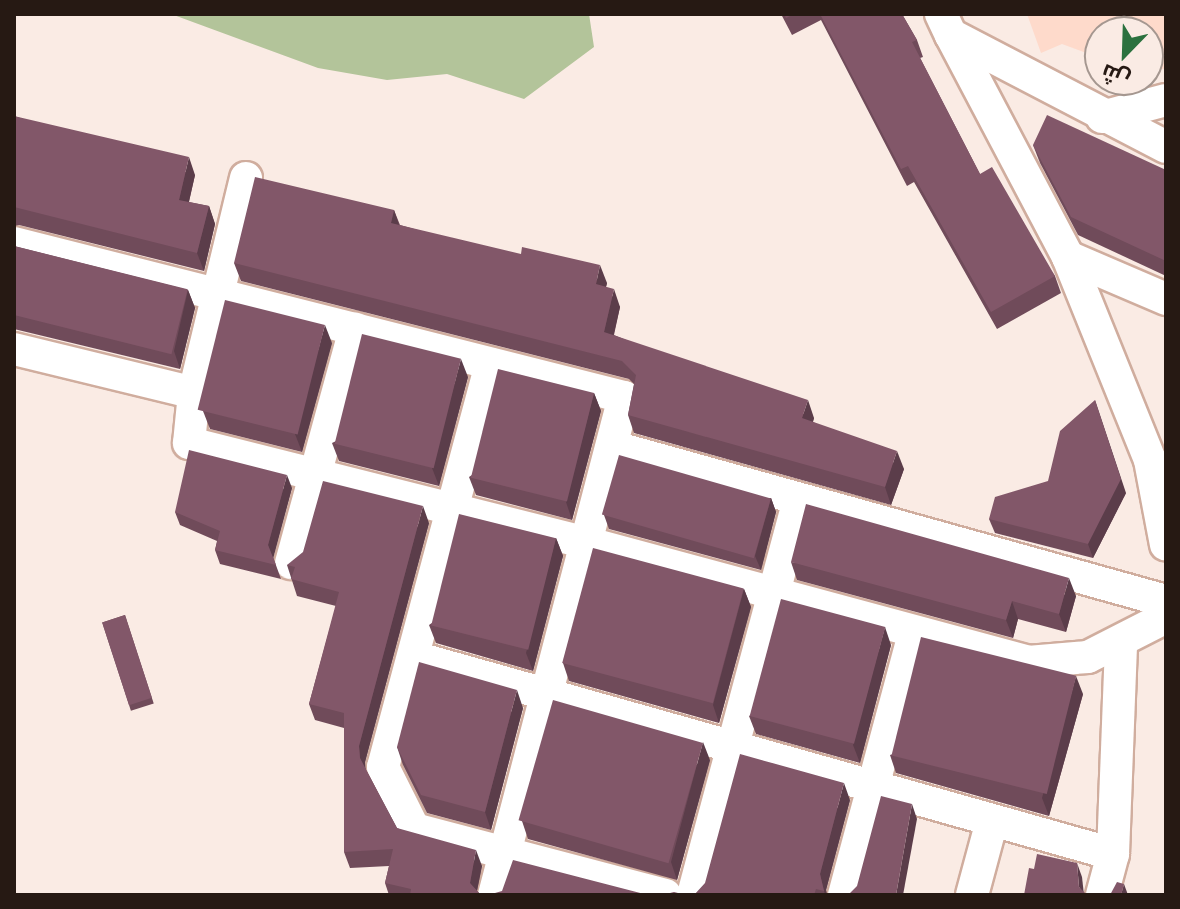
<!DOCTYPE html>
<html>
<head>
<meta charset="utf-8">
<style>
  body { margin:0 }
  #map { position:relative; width:1180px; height:909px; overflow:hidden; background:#faebe4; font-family:Raleway,Cairo,sans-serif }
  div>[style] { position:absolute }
  .built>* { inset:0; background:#fedacb }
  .forest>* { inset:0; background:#b3c49a }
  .roads { filter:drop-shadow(2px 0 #d0ad9e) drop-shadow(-2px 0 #d0ad9e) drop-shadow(0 2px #d0ad9e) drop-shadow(0 -2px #d0ad9e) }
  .minor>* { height:32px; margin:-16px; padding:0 16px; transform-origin:16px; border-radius:16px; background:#fff }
  .wall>* { inset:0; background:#704b5a; transform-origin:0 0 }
  .shaded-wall>* { inset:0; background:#5b3d4a }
  .building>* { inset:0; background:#825769; transform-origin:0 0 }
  span { translate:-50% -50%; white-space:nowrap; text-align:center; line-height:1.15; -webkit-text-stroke:8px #faebe4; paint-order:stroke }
  .frame { position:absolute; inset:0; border:16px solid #261913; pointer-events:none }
  .north { position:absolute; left:1084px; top:16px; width:80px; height:80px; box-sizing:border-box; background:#faebe4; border:2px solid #a59790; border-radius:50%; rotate:203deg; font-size:22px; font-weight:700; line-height:32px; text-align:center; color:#261913 }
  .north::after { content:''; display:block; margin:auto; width:28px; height:36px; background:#2b713e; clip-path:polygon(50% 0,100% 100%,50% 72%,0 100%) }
</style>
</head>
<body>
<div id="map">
  <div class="built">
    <i style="clip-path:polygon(1027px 14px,1166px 14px,1166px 68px,1148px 74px,1148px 32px,1100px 32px,1100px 58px,1062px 44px,1041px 53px)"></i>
  </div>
  <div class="forest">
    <i style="clip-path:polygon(171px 14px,589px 14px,594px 47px,524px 99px,447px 74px,387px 80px,318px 68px)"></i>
  </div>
  <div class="roads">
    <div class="minor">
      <i style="left:941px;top:14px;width:23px;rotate:65deg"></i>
      <i style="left:951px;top:35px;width:242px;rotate:27.5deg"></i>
      <i style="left:951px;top:35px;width:251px;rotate:62.2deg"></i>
      <i style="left:1068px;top:257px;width:219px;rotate:68deg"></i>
      <i style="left:1150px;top:460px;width:86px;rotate:79.3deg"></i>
      <i style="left:1102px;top:117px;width:66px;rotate:-14.9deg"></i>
      <i style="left:246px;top:178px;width:221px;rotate:103.6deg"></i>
      <i style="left:194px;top:393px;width:50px;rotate:95.7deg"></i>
      <i style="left:189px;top:443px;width:411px;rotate:14.1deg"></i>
      <i style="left:588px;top:543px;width:456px;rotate:15.1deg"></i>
      <i style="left:1028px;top:662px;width:60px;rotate:-4.8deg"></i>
      <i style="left:1088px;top:657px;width:88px;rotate:-27.1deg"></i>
      <i style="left:14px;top:243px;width:629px;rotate:14.17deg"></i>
      <i style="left:624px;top:397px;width:515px;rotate:104.63deg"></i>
      <i style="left:1068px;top:257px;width:107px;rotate:23.2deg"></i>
      <i style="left:14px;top:349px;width:185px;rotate:13.7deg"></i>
      <i style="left:491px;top:364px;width:417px;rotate:105deg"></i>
      <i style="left:383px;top:767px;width:69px;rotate:63.4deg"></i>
      <i style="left:414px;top:829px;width:260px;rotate:14.7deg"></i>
      <i style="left:614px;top:447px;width:573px;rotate:15.59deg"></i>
      <i style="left:291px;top:563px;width:243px;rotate:-74.7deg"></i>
      <i style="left:414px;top:657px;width:726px;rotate:15.74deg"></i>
      <i style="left:693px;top:895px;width:409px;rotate:-75deg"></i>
      <i style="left:844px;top:895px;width:271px;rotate:-75deg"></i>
      <i style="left:972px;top:895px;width:77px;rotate:-74.9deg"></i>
      <i style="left:1102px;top:895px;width:42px;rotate:-75deg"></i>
      <i style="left:1113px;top:854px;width:209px;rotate:-87.8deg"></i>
    </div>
  </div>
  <div class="wall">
    <i style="clip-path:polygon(781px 14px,902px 14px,917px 40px,923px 57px,920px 58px,980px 174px,1055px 276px,1061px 293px,997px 329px,914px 182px,907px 186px,821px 20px,792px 35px)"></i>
    <i style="clip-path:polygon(14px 116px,195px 175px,189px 202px,209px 206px,215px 224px,204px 271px,19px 225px,14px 226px)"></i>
    <i style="clip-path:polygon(1033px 145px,1166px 170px,1166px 276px,1078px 235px,1040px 163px)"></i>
    <i style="clip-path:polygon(394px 210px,400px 225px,607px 283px,606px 287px,620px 307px,614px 335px,814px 418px,813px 422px,904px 469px,891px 505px,634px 433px,628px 415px,634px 384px,629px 379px,241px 281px,234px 263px)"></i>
    <i style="clip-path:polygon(14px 246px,188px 290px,195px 308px,180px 369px,14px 329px)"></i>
    <i style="clip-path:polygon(332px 343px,302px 452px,210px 429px,203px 411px)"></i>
    <i style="clip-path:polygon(468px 377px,439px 486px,339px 461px,332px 443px)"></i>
    <i style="clip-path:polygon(594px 393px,601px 411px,572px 520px,476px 495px,469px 477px)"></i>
    <i style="clip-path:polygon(292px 488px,273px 557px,281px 579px,220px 564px,215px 550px,217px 541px,180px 525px,175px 512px)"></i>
    <i style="clip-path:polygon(1126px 493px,1093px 558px,995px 533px,989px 519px)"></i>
    <i style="clip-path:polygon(771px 498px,776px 512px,761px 570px,609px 529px,604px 515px)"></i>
    <i style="clip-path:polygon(429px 523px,365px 762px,365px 768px,397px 828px,482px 866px,477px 891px,481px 895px,389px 895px,385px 883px,389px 866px,350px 868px,344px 852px,344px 728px,315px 720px,309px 704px,336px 606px,297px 596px,287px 565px)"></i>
    <i style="clip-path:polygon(556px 538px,563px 556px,533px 671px,436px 643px,429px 625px)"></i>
    <i style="clip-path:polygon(791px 562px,1076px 596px,1066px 632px,1018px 619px,1013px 638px,797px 580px)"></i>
    <i style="clip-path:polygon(744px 589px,751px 607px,719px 723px,569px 681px,563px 663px)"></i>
    <i style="left:125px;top:615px;width:93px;height:24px;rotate:72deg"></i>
    <i style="clip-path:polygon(891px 645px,860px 763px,756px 734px,749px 716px)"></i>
    <i style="clip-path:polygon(1083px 694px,1049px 816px,896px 773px,890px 755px)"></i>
    <i style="clip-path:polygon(523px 708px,491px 830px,427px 813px,403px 765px,397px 747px)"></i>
    <i style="clip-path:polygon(710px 760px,677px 880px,528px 839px,522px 821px)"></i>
    <i style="clip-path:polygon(850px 800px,826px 890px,827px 895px,694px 895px)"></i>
  </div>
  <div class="shaded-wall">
    <i style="clip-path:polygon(189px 157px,195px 175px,185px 218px,179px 200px)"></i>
    <i style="clip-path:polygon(209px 206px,215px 224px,204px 271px,197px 253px)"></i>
    <i style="clip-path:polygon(394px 210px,400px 228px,391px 223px)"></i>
    <i style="clip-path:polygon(600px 265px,607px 283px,602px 302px,596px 284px)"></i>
    <i style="clip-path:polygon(614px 289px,620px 307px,610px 350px,604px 332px)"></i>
    <i style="clip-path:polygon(188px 290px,195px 308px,180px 369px,174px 351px)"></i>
    <i style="clip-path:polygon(325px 325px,332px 343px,302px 452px,295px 434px)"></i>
    <i style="clip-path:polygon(461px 359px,468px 377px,439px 486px,432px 468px)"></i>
    <i style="clip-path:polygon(594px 393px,601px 411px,572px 520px,566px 502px)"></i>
    <i style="clip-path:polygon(808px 400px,814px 418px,808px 436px,802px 418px)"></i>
    <i style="clip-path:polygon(1095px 400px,1126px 493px,1093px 558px,1088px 544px)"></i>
    <i style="clip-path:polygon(897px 451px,904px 469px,891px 505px,885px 487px)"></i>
    <i style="clip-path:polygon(287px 475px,292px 488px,273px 559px,268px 545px)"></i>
    <i style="clip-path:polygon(771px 498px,776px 512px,761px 570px,755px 556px)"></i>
    <i style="clip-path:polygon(423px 506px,429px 523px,365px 762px,366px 774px,360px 758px,359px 746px)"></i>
    <i style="clip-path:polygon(556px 538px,563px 556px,533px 671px,526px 653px)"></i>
    <i style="clip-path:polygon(1069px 578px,1076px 596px,1066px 632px,1059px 614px)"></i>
    <i style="clip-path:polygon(744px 589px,751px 607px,719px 723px,713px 705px)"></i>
    <i style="clip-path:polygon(1012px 601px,1018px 619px,1013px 638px,1006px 620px)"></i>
    <i style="clip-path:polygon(885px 627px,891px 645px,860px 763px,853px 745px)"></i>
    <i style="clip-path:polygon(1076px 676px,1083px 694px,1049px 816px,1042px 798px)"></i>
    <i style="clip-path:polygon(517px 690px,523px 708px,491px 830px,485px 812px)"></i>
    <i style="clip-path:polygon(703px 742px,710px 760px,677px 880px,671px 862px)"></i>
    <i style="clip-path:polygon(844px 783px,850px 800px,826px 890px,827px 895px,825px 895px,820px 874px)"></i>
    <i style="clip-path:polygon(912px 804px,917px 819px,903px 895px,896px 895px)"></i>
    <i style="clip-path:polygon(476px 850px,482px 866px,476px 895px,470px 883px)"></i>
    <i style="clip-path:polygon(1077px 863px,1082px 877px,1084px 895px,1079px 887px)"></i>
    <i style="clip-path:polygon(1124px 884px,1128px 895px,1121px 895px)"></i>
  </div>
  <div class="building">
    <i style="clip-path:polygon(784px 14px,794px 14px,786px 18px)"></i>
    <i style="clip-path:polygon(820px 14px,902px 14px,917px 40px,912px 42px,980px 174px,992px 167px,1055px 276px,991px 312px,908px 166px,901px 169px)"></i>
    <i style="clip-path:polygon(1047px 115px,1166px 170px,1166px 261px,1071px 217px,1033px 145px)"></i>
    <i style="clip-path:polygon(14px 116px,189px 157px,179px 200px,209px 206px,197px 253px,14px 207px)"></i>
    <i style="clip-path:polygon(255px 177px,394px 210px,391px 223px,521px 254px,522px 247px,600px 265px,596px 284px,614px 289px,604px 332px,808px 400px,802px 418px,897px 451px,885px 487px,628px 415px,636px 375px,622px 361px,234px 263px)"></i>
    <i style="left:14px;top:246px;width:179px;height:67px;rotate:14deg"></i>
    <i style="left:225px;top:300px;width:103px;height:113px;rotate:14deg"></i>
    <i style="left:362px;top:334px;width:102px;height:113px;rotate:14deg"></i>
    <i style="left:498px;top:369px;width:99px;height:112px;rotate:14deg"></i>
    <i style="clip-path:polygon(1095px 400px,1121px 479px,1088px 544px,989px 519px,995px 497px,1048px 481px,1060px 431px)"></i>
    <i style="clip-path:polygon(189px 450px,287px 475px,268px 545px,276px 565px,215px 550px,220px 531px,175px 512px)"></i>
    <i style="left:619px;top:455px;width:158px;height:62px;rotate:16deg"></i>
    <i style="clip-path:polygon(323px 481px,423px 506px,359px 746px,360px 758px,397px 828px,476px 850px,470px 883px,481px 895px,410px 895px,411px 889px,385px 883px,393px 849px,344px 852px,344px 713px,309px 704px,339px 592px,291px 579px,295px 567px,287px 565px,303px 552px)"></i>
    <i style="clip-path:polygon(806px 504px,1069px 578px,1059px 614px,1012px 601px,1006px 620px,791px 562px)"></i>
    <i style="left:459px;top:514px;width:100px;height:115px;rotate:14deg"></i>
    <i style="left:593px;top:548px;width:156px;height:119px;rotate:15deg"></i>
    <i style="left:781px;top:599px;width:108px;height:121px;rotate:15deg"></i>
    <i style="left:125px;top:615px;width:87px;height:24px;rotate:72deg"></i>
    <i style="left:921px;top:637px;width:160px;height:122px;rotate:14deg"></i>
    <i style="clip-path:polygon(419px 662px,517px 690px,485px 812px,421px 795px,397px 747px)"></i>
    <i style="left:553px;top:700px;width:156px;height:125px;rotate:16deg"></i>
    <i style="clip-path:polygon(740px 754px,844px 783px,820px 874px,824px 891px,816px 889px,814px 895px,694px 895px,705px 883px)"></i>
    <i style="clip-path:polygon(881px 796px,912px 804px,896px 895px,848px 895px,857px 886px)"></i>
    <i style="clip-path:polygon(1037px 854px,1077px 863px,1079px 887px,1087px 895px,1024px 895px,1029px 868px,1034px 869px)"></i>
    <i style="clip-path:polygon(513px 860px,648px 895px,488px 895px,502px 891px)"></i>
    <i style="clip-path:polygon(1117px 882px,1124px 884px,1121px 895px,1110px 895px)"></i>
    <i style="clip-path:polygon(674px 892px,686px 895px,662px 895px)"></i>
  </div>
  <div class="frame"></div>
  <div class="north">ش</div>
</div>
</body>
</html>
